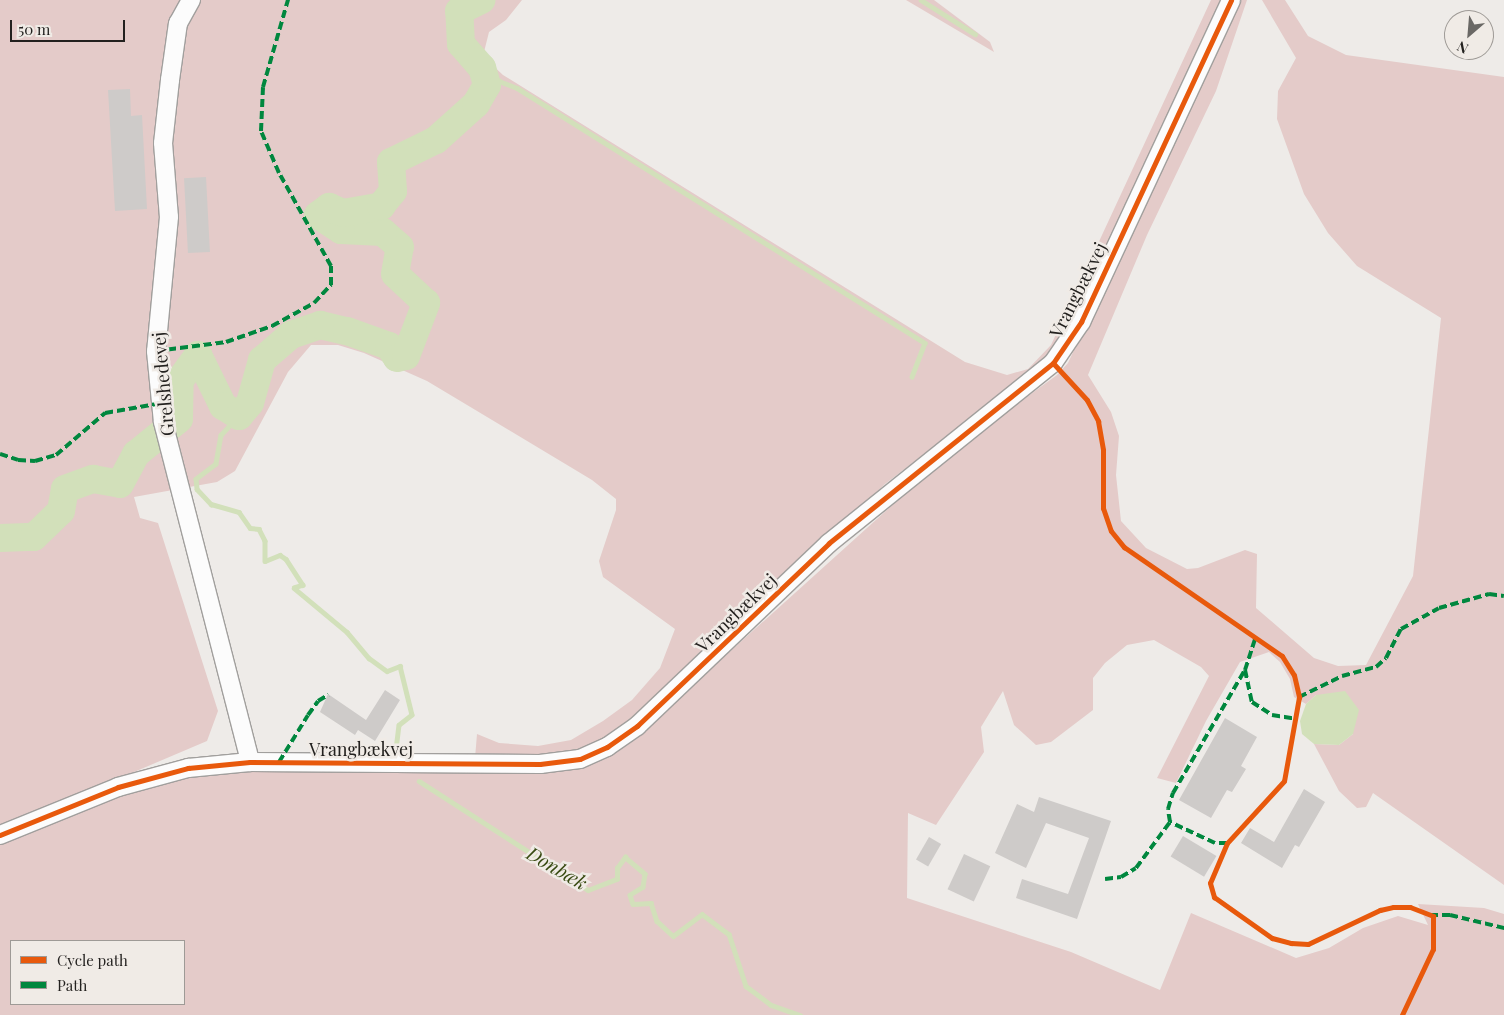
<!DOCTYPE html>
<html>
<head>
<meta charset="utf-8">
<style>
  body { margin:0 }
  #map { position:relative; width:1504px; height:1015px; overflow:hidden; background:#eeebe8; font-family:"Playfair Display",serif }
  div>[style] { position:absolute }
  .green>* { inset:0; background:#e4cbc9 }
  .water>* { inset:0; background:#d2e0ba }
  .stream>* { height:4.5px; margin:-2.25px; padding:0 2.25px; transform-origin:2.25px; border-radius:2.25px; background:#d2e0ba }
  .river>* { height:28px; margin:-14px; padding:0 14px; transform-origin:14px; border-radius:14px; background:#d2e0ba }
  .building>* { inset:0; background:#cecbc9; transform-origin:0 0 }
  .roads { filter:drop-shadow(1px 0 #a19f9d) drop-shadow(-1px 0 #a19f9d) drop-shadow(0 1px #a19f9d) drop-shadow(0 -1px #a19f9d) }
  .street>* { height:18px; margin:-9px; padding:0 9px; transform-origin:9px; border-radius:9px; background:#fcfcfc }
  .quiet>* { height:4px; margin-top:-2px; transform-origin:0; background:repeating-linear-gradient(90deg,#00873e 0 8px,transparent 0 12px) }
  .cycleway>* { height:5px; margin:-2.5px; padding:0 2.5px; transform-origin:2.5px; border-radius:2.5px; background:#e8590c }
  span { translate:-50% -50%; white-space:nowrap; text-align:center; line-height:1.15; -webkit-text-stroke:5px #f0ebe6; paint-order:stroke }
  .street-label { font-size:18px; color:#23211f }
  .water-label { font-size:19px; color:#384a12; font-style:italic }
  .legend { position:absolute; left:10px; top:940px; width:175px; height:65px; box-sizing:border-box; background:#f0ebe6; border:1px solid #9e9a96; margin:0; padding:6px 9px; list-style:none; font-size:15px; color:#23211f }
  .legend li { display:flex; align-items:center; gap:10px; height:25px }
  .legend b { width:25px; border:1px solid #9e9a96 }
  .north { position:absolute; left:1444px; top:10px; width:50px; height:50px; box-sizing:border-box; background:#f0ebe6; border:1px solid #9e9a96; border-radius:50%; rotate:207deg; font-size:14px; font-weight:700; line-height:20px; text-align:center; color:#23211f }
  .north::after { content:''; display:block; margin:auto; width:18px; height:22px; background:#6a6865; clip-path:polygon(50% 0,100% 100%,50% 72%,0 100%) }
  .scale { position:absolute; left:10px; top:20px; width:115px; height:22px; box-sizing:border-box; border:2px solid #23211f; border-top:0; padding-left:6px; font-size:15px; line-height:18px; white-space:nowrap; color:#23211f; -webkit-text-stroke:4px #f0ebe6; paint-order:stroke }
</style>
</head>
<body>
<div id="map">
  <div class="green">
    <i style="clip-path:polygon(0 0,522px 0,506px 20px,489px 32px,484px 52px,488px 61px,503px 75px,965px 362px,1007px 375px,1028px 369px,1051px 345px,1211px 0,1223px 0,1077px 317px,1047px 360px,885px 484px,633px 722px,605px 740px,578px 752px,539px 759px,475px 758px,477px 734px,499px 743px,538px 746px,571px 740px,603px 721px,632px 700px,660px 668px,675px 629px,603px 577px,599px 561px,616px 510px,616px 499px,592px 480px,427px 381px,364px 353px,338px 345px,311px 345px,288px 372px,235px 471px,217px 482px,134px 497px,140px 518px,158px 523px,218px 711px,207px 741px,0 829px)"></i>
    <i style="clip-path:polygon(906px 0,934px 0,990px 42px,994px 52px)"></i>
    <i style="clip-path:polygon(evenodd,1237px 0,1247px 0,1216px 91px,1147px 235px,1088px 375px,1111px 412px,1119px 436px,1116px 475px,1121px 521px,1146px 548px,1187px 569px,1198px 568px,1245px 550px,1257px 554px,1256px 608px,1314px 658px,1338px 666px,1366px 665px,1413px 576px,1441px 318px,1357px 266px,1328px 233px,1304px 194px,1277px 119px,1278px 91px,1296px 58px,1262px 0,1285px 0,1308px 36px,1346px 55px,1504px 77px,1504px 885px,1373px 793px,1366px 807px,1357px 808px,1339px 791px,1314px 744px,1339px 745px,1353px 734px,1316px 695px,1306px 704px,1294px 697px,1290px 679px,1280px 662px,1269px 652px,1240px 662px,1206px 721px,1176px 783px,1157px 778px,1209px 676px,1201px 667px,1154px 640px,1127px 645px,1105px 663px,1093px 678px,1093px 710px,1051px 742px,1036px 745px,1014px 725px,1003px 691px,981px 727px,984px 752px,936px 825px,908px 813px,907px 898px,1071px 952px,1160px 990px,1191px 913px,1296px 958px,1329px 948px,1363px 928px,1398px 916px,1428px 925px,1418px 904px,1484px 908px,1504px 914px,1504px 1015px,0 1015px,0 844px,123px 794px,189px 774px,278px 770px,572px 769px,613px 752px,644px 729px,918px 482px,976px 434px,1057px 375px,1068px 363px,1237px 0,11px 941px,184px 941px,184px 1004px,11px 1004px,11px 941px)"></i>
  </div>
  <div class="water">
    <i style="clip-path:polygon(1345px 691px,1359px 710px,1353px 734px,1339px 745px,1314px 744px,1302px 734px,1300px 721px,1306px 704px,1316px 695px)"></i>
  </div>
  <div class="stream">
    <i style="left:921px;top:0;width:64px;rotate:32.2deg"></i>
    <i style="left:487px;top:85px;width:13px;rotate:-18deg"></i>
    <i style="left:499px;top:81px;width:19px;rotate:21deg"></i>
    <i style="left:517px;top:88px;width:481px;rotate:32deg"></i>
    <i style="left:925px;top:343px;width:36px;rotate:111deg"></i>
    <i style="left:239px;top:416px;width:26px;rotate:133deg"></i>
    <i style="left:221px;top:435px;width:29px;rotate:100deg"></i>
    <i style="left:216px;top:464px;width:25px;rotate:143deg"></i>
    <i style="left:196px;top:479px;width:10px;rotate:84deg"></i>
    <i style="left:197px;top:489px;width:21px;rotate:47deg"></i>
    <i style="left:211px;top:504px;width:29px;rotate:16deg"></i>
    <i style="left:239px;top:512px;width:19px;rotate:55deg"></i>
    <i style="left:250px;top:528px;width:9px;rotate:6deg"></i>
    <i style="left:259px;top:529px;width:13px;rotate:63deg"></i>
    <i style="left:265px;top:541px;width:20px;rotate:90deg"></i>
    <i style="left:265px;top:561px;width:16px;rotate:-22deg"></i>
    <i style="left:280px;top:555px;width:7px;rotate:34deg"></i>
    <i style="left:286px;top:559px;width:31px;rotate:57deg"></i>
    <i style="left:303px;top:585px;width:9px;rotate:162deg"></i>
    <i style="left:294px;top:588px;width:69px;rotate:39.7deg"></i>
    <i style="left:347px;top:632px;width:34px;rotate:50deg"></i>
    <i style="left:369px;top:658px;width:22px;rotate:36deg"></i>
    <i style="left:387px;top:671px;width:14px;rotate:-21deg"></i>
    <i style="left:400px;top:666px;width:50px;rotate:76.2deg"></i>
    <i style="left:412px;top:715px;width:16px;rotate:142deg"></i>
    <i style="left:399px;top:725px;width:26px;rotate:97deg"></i>
    <i style="left:419px;top:781px;width:201px;rotate:32.8deg"></i>
    <i style="left:588px;top:890px;width:31px;rotate:-21deg"></i>
    <i style="left:617px;top:879px;width:11px;rotate:-90deg"></i>
    <i style="left:617px;top:868px;width:14px;rotate:-54deg"></i>
    <i style="left:625px;top:857px;width:26px;rotate:40deg"></i>
    <i style="left:645px;top:874px;width:13px;rotate:99deg"></i>
    <i style="left:643px;top:887px;width:15px;rotate:148deg"></i>
    <i style="left:630px;top:895px;width:9px;rotate:72deg"></i>
    <i style="left:633px;top:904px;width:18px;rotate:-3deg"></i>
    <i style="left:651px;top:903px;width:19px;rotate:72deg"></i>
    <i style="left:657px;top:921px;width:22px;rotate:43deg"></i>
    <i style="left:673px;top:936px;width:36px;rotate:-37deg"></i>
    <i style="left:702px;top:914px;width:34px;rotate:37deg"></i>
    <i style="left:729px;top:934px;width:55px;rotate:71.9deg"></i>
    <i style="left:746px;top:986px;width:31px;rotate:37deg"></i>
    <i style="left:771px;top:1005px;width:31px;rotate:19deg"></i>
  </div>
  <div class="river">
    <i style="left:0;top:538px;width:34px;rotate:-2deg"></i>
    <i style="left:34px;top:537px;width:37px;rotate:-44deg"></i>
    <i style="left:61px;top:511px;width:22px;rotate:-80deg"></i>
    <i style="left:65px;top:489px;width:30px;rotate:-20deg"></i>
    <i style="left:93px;top:479px;width:27px;rotate:10deg"></i>
    <i style="left:120px;top:484px;width:34px;rotate:-62deg"></i>
    <i style="left:136px;top:454px;width:55px;rotate:-39.1deg"></i>
    <i style="left:179px;top:419px;width:39px;rotate:-89deg"></i>
    <i style="left:180px;top:380px;width:31px;rotate:-54deg"></i>
    <i style="left:198px;top:355px;width:57px;rotate:63.9deg"></i>
    <i style="left:223px;top:406px;width:19px;rotate:32deg"></i>
    <i style="left:239px;top:416px;width:17px;rotate:-50deg"></i>
    <i style="left:250px;top:403px;width:45px;rotate:-74.4deg"></i>
    <i style="left:262px;top:360px;width:38px;rotate:-41deg"></i>
    <i style="left:291px;top:335px;width:31px;rotate:-19deg"></i>
    <i style="left:320px;top:325px;width:28px;rotate:13deg"></i>
    <i style="left:347px;top:331px;width:45px;rotate:19.7deg"></i>
    <i style="left:389px;top:346px;width:14px;rotate:56deg"></i>
    <i style="left:397px;top:358px;width:9px;rotate:-13deg"></i>
    <i style="left:406px;top:356px;width:57px;rotate:-69.3deg"></i>
    <i style="left:426px;top:303px;width:42px;rotate:-136.9deg"></i>
    <i style="left:395px;top:274px;width:27px;rotate:-80deg"></i>
    <i style="left:400px;top:247px;width:23px;rotate:-139deg"></i>
    <i style="left:383px;top:232px;width:42px;rotate:-177.3deg"></i>
    <i style="left:341px;top:230px;width:27px;rotate:-147deg"></i>
    <i style="left:318px;top:215px;width:14px;rotate:-36deg"></i>
    <i style="left:329px;top:207px;width:15px;rotate:23deg"></i>
    <i style="left:343px;top:213px;width:39px;rotate:-10deg"></i>
    <i style="left:381px;top:206px;width:19px;rotate:-51deg"></i>
    <i style="left:393px;top:191px;width:29px;rotate:-94deg"></i>
    <i style="left:391px;top:162px;width:50px;rotate:-26.1deg"></i>
    <i style="left:436px;top:140px;width:54px;rotate:-42deg"></i>
    <i style="left:476px;top:104px;width:22px;rotate:-60deg"></i>
    <i style="left:487px;top:85px;width:18px;rotate:-106deg"></i>
    <i style="left:482px;top:68px;width:32px;rotate:-131deg"></i>
    <i style="left:461px;top:44px;width:33px;rotate:-93deg"></i>
    <i style="left:459px;top:11px;width:25px;rotate:-26deg"></i>
  </div>
  <div class="building">
    <i style="clip-path:polygon(130px 89px,131px 116px,142px 115px,147px 209px,115px 211px,108px 90px)"></i>
    <i style="left:206px;top:177px;width:75px;height:22px;rotate:87deg"></i>
    <i style="clip-path:polygon(385px 690px,400px 700px,375px 741px,358px 730px,355px 735px,320px 712px,328px 694px,366px 720px)"></i>
    <i style="clip-path:polygon(1225px 718px,1257px 737px,1241px 766px,1246px 769px,1232px 792px,1227px 790px,1211px 818px,1179px 800px)"></i>
    <i style="clip-path:polygon(1304px 789px,1325px 802px,1299px 847px,1295px 845px,1282px 868px,1241px 843px,1250px 828px,1274px 842px)"></i>
    <i style="clip-path:polygon(1039px 797px,1111px 821px,1077px 919px,1016px 898px,1022px 879px,1068px 894px,1089px 838px,1046px 823px,1026px 868px,995px 853px,1017px 804px,1034px 812px)"></i>
    <i style="left:1183px;top:836px;width:39px;height:24px;rotate:31deg"></i>
    <i style="left:929px;top:837px;width:14px;height:26px;rotate:30deg"></i>
    <i style="left:964px;top:854px;width:29px;height:39px;rotate:25deg"></i>
  </div>
  <div class="roads">
    <div class="street">
      <i style="left:191px;top:0;width:26px;rotate:119deg"></i>
      <i style="left:178px;top:23px;width:58px;rotate:98deg"></i>
      <i style="left:170px;top:80px;width:63px;rotate:96.3deg"></i>
      <i style="left:163px;top:143px;width:74px;rotate:85.4deg"></i>
      <i style="left:169px;top:217px;width:135px;rotate:95.5deg"></i>
      <i style="left:156px;top:351px;width:71px;rotate:84.4deg"></i>
      <i style="left:163px;top:422px;width:351px;rotate:75.6deg"></i>
      <i style="left:0;top:835px;width:127px;rotate:-22.1deg"></i>
      <i style="left:118px;top:787px;width:73px;rotate:-15.2deg"></i>
      <i style="left:188px;top:768px;width:62px;rotate:-5.5deg"></i>
      <i style="left:250px;top:762px;width:290px;rotate:0.4deg"></i>
      <i style="left:540px;top:764px;width:40px;rotate:-7.1deg"></i>
      <i style="left:580px;top:759px;width:30px;rotate:-24deg"></i>
      <i style="left:607px;top:747px;width:37px;rotate:-35deg"></i>
      <i style="left:637px;top:726px;width:265px;rotate:-43.6deg"></i>
      <i style="left:829px;top:543px;width:287px;rotate:-38.8deg"></i>
      <i style="left:1053px;top:363px;width:50px;rotate:-55.7deg"></i>
      <i style="left:1081px;top:322px;width:355px;rotate:-65deg"></i>
    </div>
  </div>
  <div class="quiet">
    <i style="left:156px;top:351px;width:71px;rotate:-7.3deg"></i>
    <i style="left:226px;top:342px;width:49px;rotate:-19.2deg"></i>
    <i style="left:272px;top:326px;width:48px;rotate:-28.7deg"></i>
    <i style="left:314px;top:303px;width:25px;rotate:-47deg"></i>
    <i style="left:331px;top:285px;width:19px;rotate:-90deg"></i>
    <i style="left:331px;top:266px;width:107px;rotate:-119.2deg"></i>
    <i style="left:279px;top:173px;width:46px;rotate:-113.2deg"></i>
    <i style="left:261px;top:131px;width:44px;rotate:-87.4deg"></i>
    <i style="left:263px;top:87px;width:91px;rotate:-74deg"></i>
    <i style="left:0;top:454px;width:19px;rotate:18deg"></i>
    <i style="left:18px;top:460px;width:17px;rotate:3deg"></i>
    <i style="left:35px;top:461px;width:22px;rotate:-16deg"></i>
    <i style="left:56px;top:455px;width:65px;rotate:-40.6deg"></i>
    <i style="left:105px;top:413px;width:58px;rotate:-10deg"></i>
    <i style="left:1245px;top:670px;width:33px;rotate:78deg"></i>
    <i style="left:1252px;top:702px;width:24px;rotate:33deg"></i>
    <i style="left:1272px;top:715px;width:24px;rotate:9deg"></i>
    <i style="left:1299px;top:697px;width:48px;rotate:-26deg"></i>
    <i style="left:1342px;top:676px;width:35px;rotate:-15deg"></i>
    <i style="left:1376px;top:667px;width:13px;rotate:-42deg"></i>
    <i style="left:1386px;top:658px;width:33px;rotate:-63deg"></i>
    <i style="left:1401px;top:629px;width:43px;rotate:-28.9deg"></i>
    <i style="left:1439px;top:608px;width:52px;rotate:-15.6deg"></i>
    <i style="left:1489px;top:594px;width:15px;rotate:8deg"></i>
    <i style="left:279px;top:762px;width:55px;rotate:-58.3deg"></i>
    <i style="left:308px;top:715px;width:17px;rotate:-54deg"></i>
    <i style="left:318px;top:701px;width:12px;rotate:-31deg"></i>
    <i style="left:1227px;top:843px;width:12px;rotate:180deg"></i>
    <i style="left:1215px;top:843px;width:50px;rotate:-155deg"></i>
    <i style="left:1170px;top:822px;width:13px;rotate:-99deg"></i>
    <i style="left:1168px;top:809px;width:17px;rotate:-73deg"></i>
    <i style="left:1173px;top:793px;width:143px;rotate:-59.7deg"></i>
    <i style="left:1245px;top:670px;width:35px;rotate:-72deg"></i>
    <i style="left:1105px;top:879px;width:16px;rotate:-7deg"></i>
    <i style="left:1121px;top:877px;width:17px;rotate:-31deg"></i>
    <i style="left:1136px;top:868px;width:57px;rotate:-53.5deg"></i>
    <i style="left:1430px;top:915px;width:20px"></i>
    <i style="left:1450px;top:915px;width:56px;rotate:13.5deg"></i>
  </div>
  <div class="cycleway">
    <i style="left:1053px;top:363px;width:50px;rotate:47.4deg"></i>
    <i style="left:1087px;top:400px;width:24px;rotate:62deg"></i>
    <i style="left:1098px;top:421px;width:29px;rotate:80deg"></i>
    <i style="left:1103px;top:450px;width:58px;rotate:90deg"></i>
    <i style="left:1103px;top:508px;width:24px;rotate:71deg"></i>
    <i style="left:1111px;top:531px;width:21px;rotate:51deg"></i>
    <i style="left:1124px;top:547px;width:192px;rotate:34.6deg"></i>
    <i style="left:1282px;top:656px;width:22px;rotate:58deg"></i>
    <i style="left:1294px;top:675px;width:23px;rotate:77deg"></i>
    <i style="left:1299px;top:697px;width:85px;rotate:100.1deg"></i>
    <i style="left:1284px;top:781px;width:84px;rotate:132.6deg"></i>
    <i style="left:1227px;top:843px;width:43px;rotate:113deg"></i>
    <i style="left:1210px;top:883px;width:15px;rotate:74deg"></i>
    <i style="left:1214px;top:897px;width:71px;rotate:35.3deg"></i>
    <i style="left:1272px;top:938px;width:20px;rotate:15deg"></i>
    <i style="left:1291px;top:943px;width:17px;rotate:3deg"></i>
    <i style="left:1308px;top:944px;width:80px;rotate:-25.3deg"></i>
    <i style="left:1380px;top:910px;width:13px;rotate:-13deg"></i>
    <i style="left:1393px;top:907px;width:17px"></i>
    <i style="left:1410px;top:907px;width:25px;rotate:21deg"></i>
    <i style="left:1433px;top:916px;width:33px;rotate:90deg"></i>
    <i style="left:1433px;top:949px;width:73px;rotate:115.2deg"></i>
    <i style="left:0;top:835px;width:127px;rotate:-22.1deg"></i>
    <i style="left:118px;top:787px;width:73px;rotate:-15.2deg"></i>
    <i style="left:188px;top:768px;width:62px;rotate:-5.5deg"></i>
    <i style="left:250px;top:762px;width:290px;rotate:0.4deg"></i>
    <i style="left:540px;top:764px;width:40px;rotate:-7.1deg"></i>
    <i style="left:580px;top:759px;width:30px;rotate:-24deg"></i>
    <i style="left:607px;top:747px;width:37px;rotate:-35deg"></i>
    <i style="left:637px;top:726px;width:265px;rotate:-43.6deg"></i>
    <i style="left:829px;top:543px;width:287px;rotate:-38.8deg"></i>
    <i style="left:1053px;top:363px;width:50px;rotate:-55.7deg"></i>
    <i style="left:1081px;top:322px;width:355px;rotate:-65deg"></i>
  </div>
  <div class="street-label">
    <span style="left:1078px;top:290px;rotate:-63deg">Vrangbækvej</span>
    <span style="left:163px;top:384px;rotate:-95deg">Grelshedevej</span>
    <span style="left:736px;top:613px;rotate:-44deg">Vrangbækvej</span>
    <span style="left:361px;top:749px">Vrangbækvej</span>
  </div>
  <div class="water-label">
    <span style="left:557px;top:868px;rotate:30deg">Donbæk</span>
  </div>
  <ul class="legend">
  <li><b style="height:6px;background:#e8590c"></b>Cycle path</li>
  <li><b style="height:6px;background:#00873e"></b>Path</li>
  </ul>
  <div class="north">N</div>
  <div class="scale">50 m</div>
</div>
</body>
</html>
